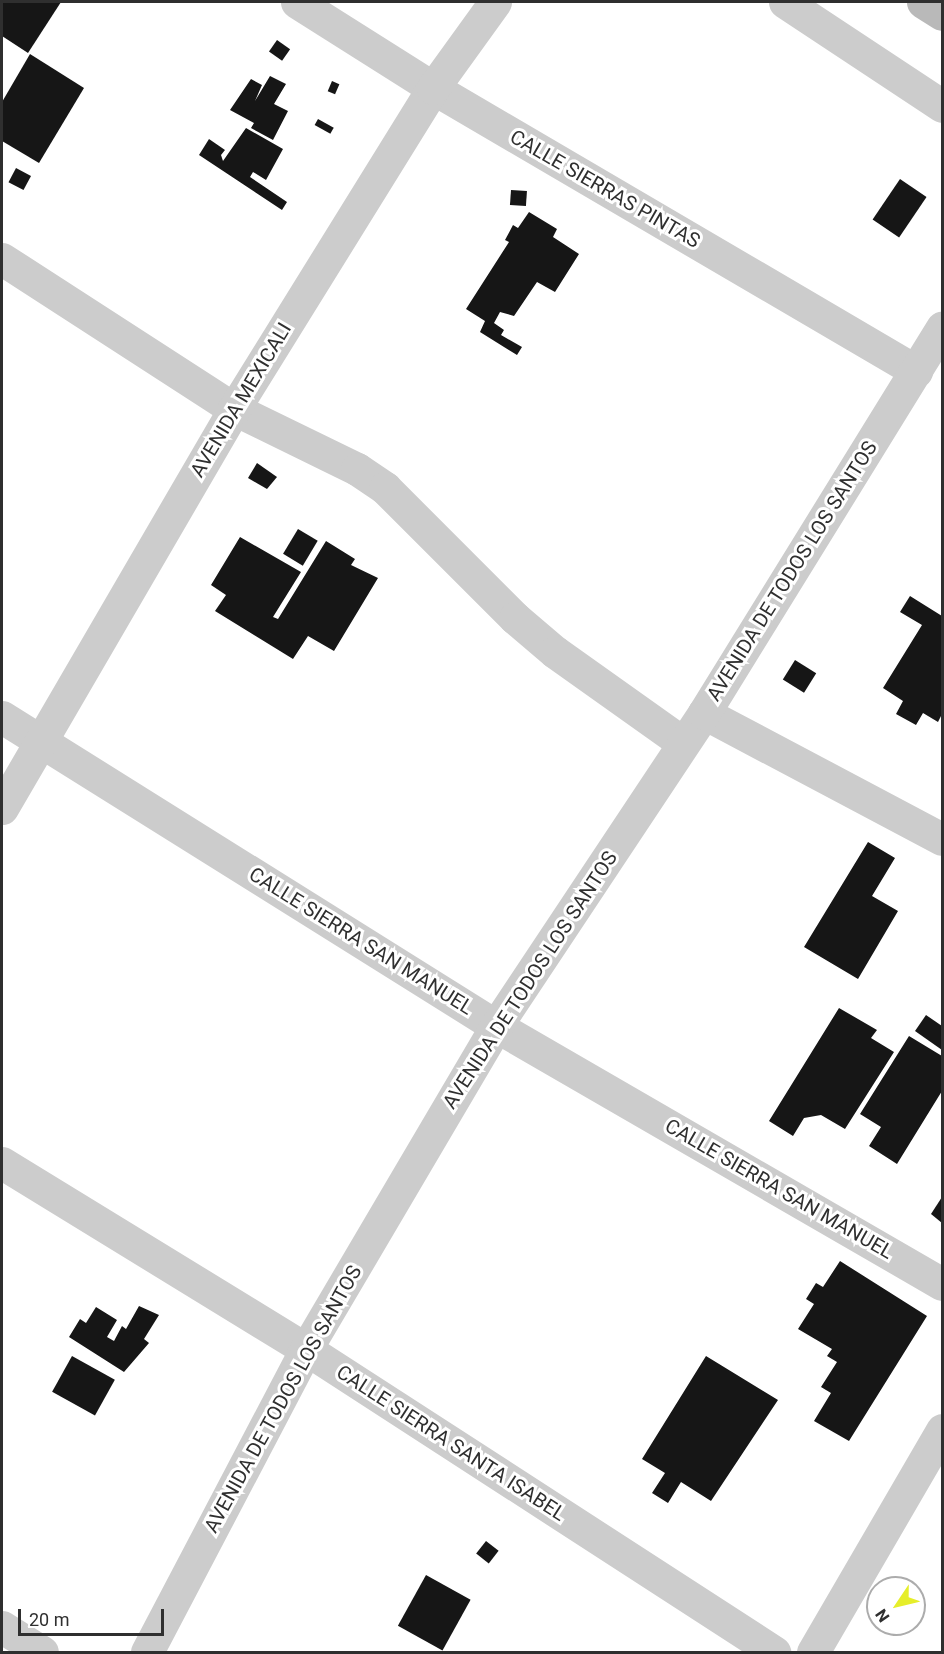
<!DOCTYPE html>
<html>
<head>
<meta charset="utf-8">
<style>
  body { margin:0 }
  #map { position:relative; width:944px; height:1654px; overflow:hidden; background:#fff; font-family:Roboto,sans-serif }
  div>[style] { position:absolute }
  .building>* { inset:0; background:#161616; transform-origin:0 0 }
  .minor>* { height:33px; margin:-16.5px; padding:0 16.5px; transform-origin:16.5px; border-radius:16.5px; background:#ccc }
  .secondary>* { height:33px; margin:-16.5px; padding:0 16.5px; transform-origin:16.5px; border-radius:16.5px; background:#b9b9b9 }
  span { translate:-50% -50%; white-space:nowrap; text-align:center; line-height:1.15; -webkit-text-stroke:6px #fff; paint-order:stroke }
  .street-label { font-size:20px; color:#2f2f2f }
  .frame { position:absolute; inset:0; border:3px solid #2f2f2f; pointer-events:none }
  .north { position:absolute; left:866px; top:1576px; width:60px; height:60px; box-sizing:border-box; background:#fff; border:2px solid #acacac; border-radius:50%; rotate:235deg; font-size:16px; font-weight:700; line-height:24px; text-align:center; color:#2f2f2f }
  .north::after { content:''; display:block; margin:auto; width:21px; height:27px; background:#e6ee2a; clip-path:polygon(50% 0,100% 100%,50% 72%,0 100%) }
  .scale { position:absolute; left:18px; top:1609px; width:146px; height:27px; box-sizing:border-box; border:3px solid #2f2f2f; border-top:0; padding-left:8px; font-size:18px; line-height:21px; white-space:nowrap; color:#2f2f2f; -webkit-text-stroke:4px #fff; paint-order:stroke }
</style>
</head>
<body>
<div id="map">
  <div class="building">
    <i style="clip-path:polygon(2px 2px,61px 2px,28px 53px,2px 36px)"></i>
    <i style="left:277px;top:40px;width:16px;height:14px;rotate:35deg"></i>
    <i style="clip-path:polygon(30px 54px,84px 88px,39px 163px,2px 141px,2px 102px)"></i>
    <i style="clip-path:polygon(270px 76px,286px 84px,274px 104px,288px 111px,273px 140px,251px 128px,254px 123px,230px 110px,251px 79px,262px 85px,255px 101px)"></i>
    <i style="left:332px;top:81px;width:8px;height:11px;rotate:23deg"></i>
    <i style="left:318px;top:119px;width:18px;height:7px;rotate:29deg"></i>
    <i style="clip-path:polygon(246px 128px,283px 149px,266px 180px,253px 172px,250px 177px,287px 202px,282px 210px,199px 155px,209px 139px,225px 150px,221px 155px,223px 161px)"></i>
    <i style="left:16px;top:168px;width:17px;height:16px;rotate:28deg"></i>
    <i style="left:900px;top:179px;width:32px;height:49px;rotate:34deg"></i>
    <i style="left:511px;top:190px;width:16px;height:15px;rotate:4deg"></i>
    <i style="clip-path:polygon(529px 212px,557px 229px,553px 237px,579px 254px,555px 292px,537px 282px,514px 316px,500px 312px,494px 323px,504px 330px,501px 335px,522px 347px,517px 355px,480px 332px,485px 321px,466px 309px,509px 242px,505px 240px,513px 225px,518px 228px)"></i>
    <i style="clip-path:polygon(257px 463px,277px 477px,267px 489px,248px 478px)"></i>
    <i style="left:298px;top:529px;width:23px;height:29px;rotate:31deg"></i>
    <i style="clip-path:polygon(240px 537px,301px 572px,273px 617px,278px 619px,326px 541px,355px 559px,351px 565px,378px 578px,334px 651px,308px 636px,293px 659px,215px 611px,226px 595px,211px 585px)"></i>
    <i style="clip-path:polygon(910px 596px,942px 616px,942px 714px,938px 722px,923px 713px,916px 725px,896px 714px,903px 701px,883px 688px,922px 625px,900px 612px)"></i>
    <i style="left:795px;top:660px;width:25px;height:23px;rotate:32deg"></i>
    <i style="clip-path:polygon(868px 842px,895px 858px,872px 896px,898px 911px,858px 979px,804px 947px)"></i>
    <i style="clip-path:polygon(839px 1008px,877px 1030px,871px 1038px,894px 1052px,845px 1129px,821px 1115px,804px 1118px,793px 1136px,769px 1121px)"></i>
    <i style="clip-path:polygon(926px 1015px,942px 1026px,942px 1050px,915px 1031px)"></i>
    <i style="clip-path:polygon(909px 1036px,942px 1056px,942px 1091px,897px 1164px,869px 1146px,881px 1127px,860px 1114px)"></i>
    <i style="clip-path:polygon(942px 1197px,942px 1223px,931px 1214px)"></i>
    <i style="clip-path:polygon(840px 1261px,927px 1316px,849px 1441px,814px 1421px,831px 1393px,821px 1387px,837px 1362px,827px 1356px,832px 1349px,798px 1329px,814px 1304px,806px 1299px,816px 1283px,823px 1287px)"></i>
    <i style="clip-path:polygon(139px 1306px,159px 1315px,144px 1339px,149px 1343px,124px 1372px,69px 1337px,80px 1319px,86px 1323px,96px 1307px,117px 1320px,107px 1337px,114px 1341px,122px 1326px,126px 1329px)"></i>
    <i style="left:72px;top:1356px;width:49px;height:41px;rotate:29deg"></i>
    <i style="clip-path:polygon(706px 1356px,778px 1400px,711px 1501px,681px 1482px,668px 1503px,652px 1493px,665px 1473px,642px 1459px)"></i>
    <i style="left:486px;top:1541px;width:16px;height:16px;rotate:38deg"></i>
    <i style="left:426px;top:1575px;width:51px;height:58px;rotate:29deg"></i>
  </div>
  <div class="minor">
    <i style="left:297px;top:2px;width:161px;rotate:32.3deg"></i>
    <i style="left:433px;top:88px;width:560px;rotate:30.37deg"></i>
    <i style="left:785px;top:2px;width:188px;rotate:33.5deg"></i>
    <i style="left:2px;top:259px;width:276px;rotate:32.9deg"></i>
    <i style="left:234px;top:409px;width:137px;rotate:26deg"></i>
    <i style="left:357px;top:469px;width:34px;rotate:34deg"></i>
    <i style="left:385px;top:488px;width:184px;rotate:45deg"></i>
    <i style="left:515px;top:618px;width:52px;rotate:40.4deg"></i>
    <i style="left:555px;top:652px;width:157px;rotate:35.4deg"></i>
    <i style="left:704px;top:713px;width:269px;rotate:27.9deg"></i>
    <i style="left:2px;top:717px;width:583px;rotate:32.03deg"></i>
    <i style="left:496px;top:1026px;width:515px;rotate:30.05deg"></i>
    <i style="left:2px;top:808px;width:462px;rotate:-59.8deg"></i>
    <i style="left:234px;top:409px;width:378px;rotate:-58.2deg"></i>
    <i style="left:433px;top:88px;width:106px;rotate:-54.2deg"></i>
    <i style="left:2px;top:1163px;width:356px;rotate:31.5deg"></i>
    <i style="left:306px;top:1349px;width:558px;rotate:32.92deg"></i>
    <i style="left:2px;top:1627px;width:47px;rotate:32deg"></i>
    <i style="left:147px;top:1652px;width:342px;rotate:-62.3deg"></i>
    <i style="left:306px;top:1349px;width:375px;rotate:-59.5deg"></i>
    <i style="left:496px;top:1026px;width:376px;rotate:-56.4deg"></i>
    <i style="left:704px;top:713px;width:453px;rotate:-58.3deg"></i>
    <i style="left:813px;top:1652px;width:257px;rotate:-59.8deg"></i>
  </div>
  <div class="secondary">
    <i style="left:923px;top:2px;width:22px;rotate:32deg"></i>
  </div>
  <div class="street-label">
    <span style="left:605px;top:189px;rotate:30deg">CALLE SIERRAS PINTAS</span>
    <span style="left:241px;top:400px;rotate:-59deg">AVENIDA MEXICALI</span>
    <span style="left:792px;top:571px;rotate:-58deg">AVENIDA DE TODOS LOS SANTOS</span>
    <span style="left:361px;top:941px;rotate:32deg">CALLE SIERRA SAN MANUEL</span>
    <span style="left:530px;top:980px;rotate:-57deg">AVENIDA DE TODOS LOS SANTOS</span>
    <span style="left:779px;top:1189px;rotate:30deg">CALLE SIERRA SAN MANUEL</span>
    <span style="left:283px;top:1399px;rotate:-61deg">AVENIDA DE TODOS LOS SANTOS</span>
    <span style="left:451px;top:1443px;rotate:33deg">CALLE SIERRA SANTA ISABEL</span>
  </div>
  <div class="frame"></div>
  <div class="north">N</div>
  <div class="scale">20 m</div>
</div>
</body>
</html>
